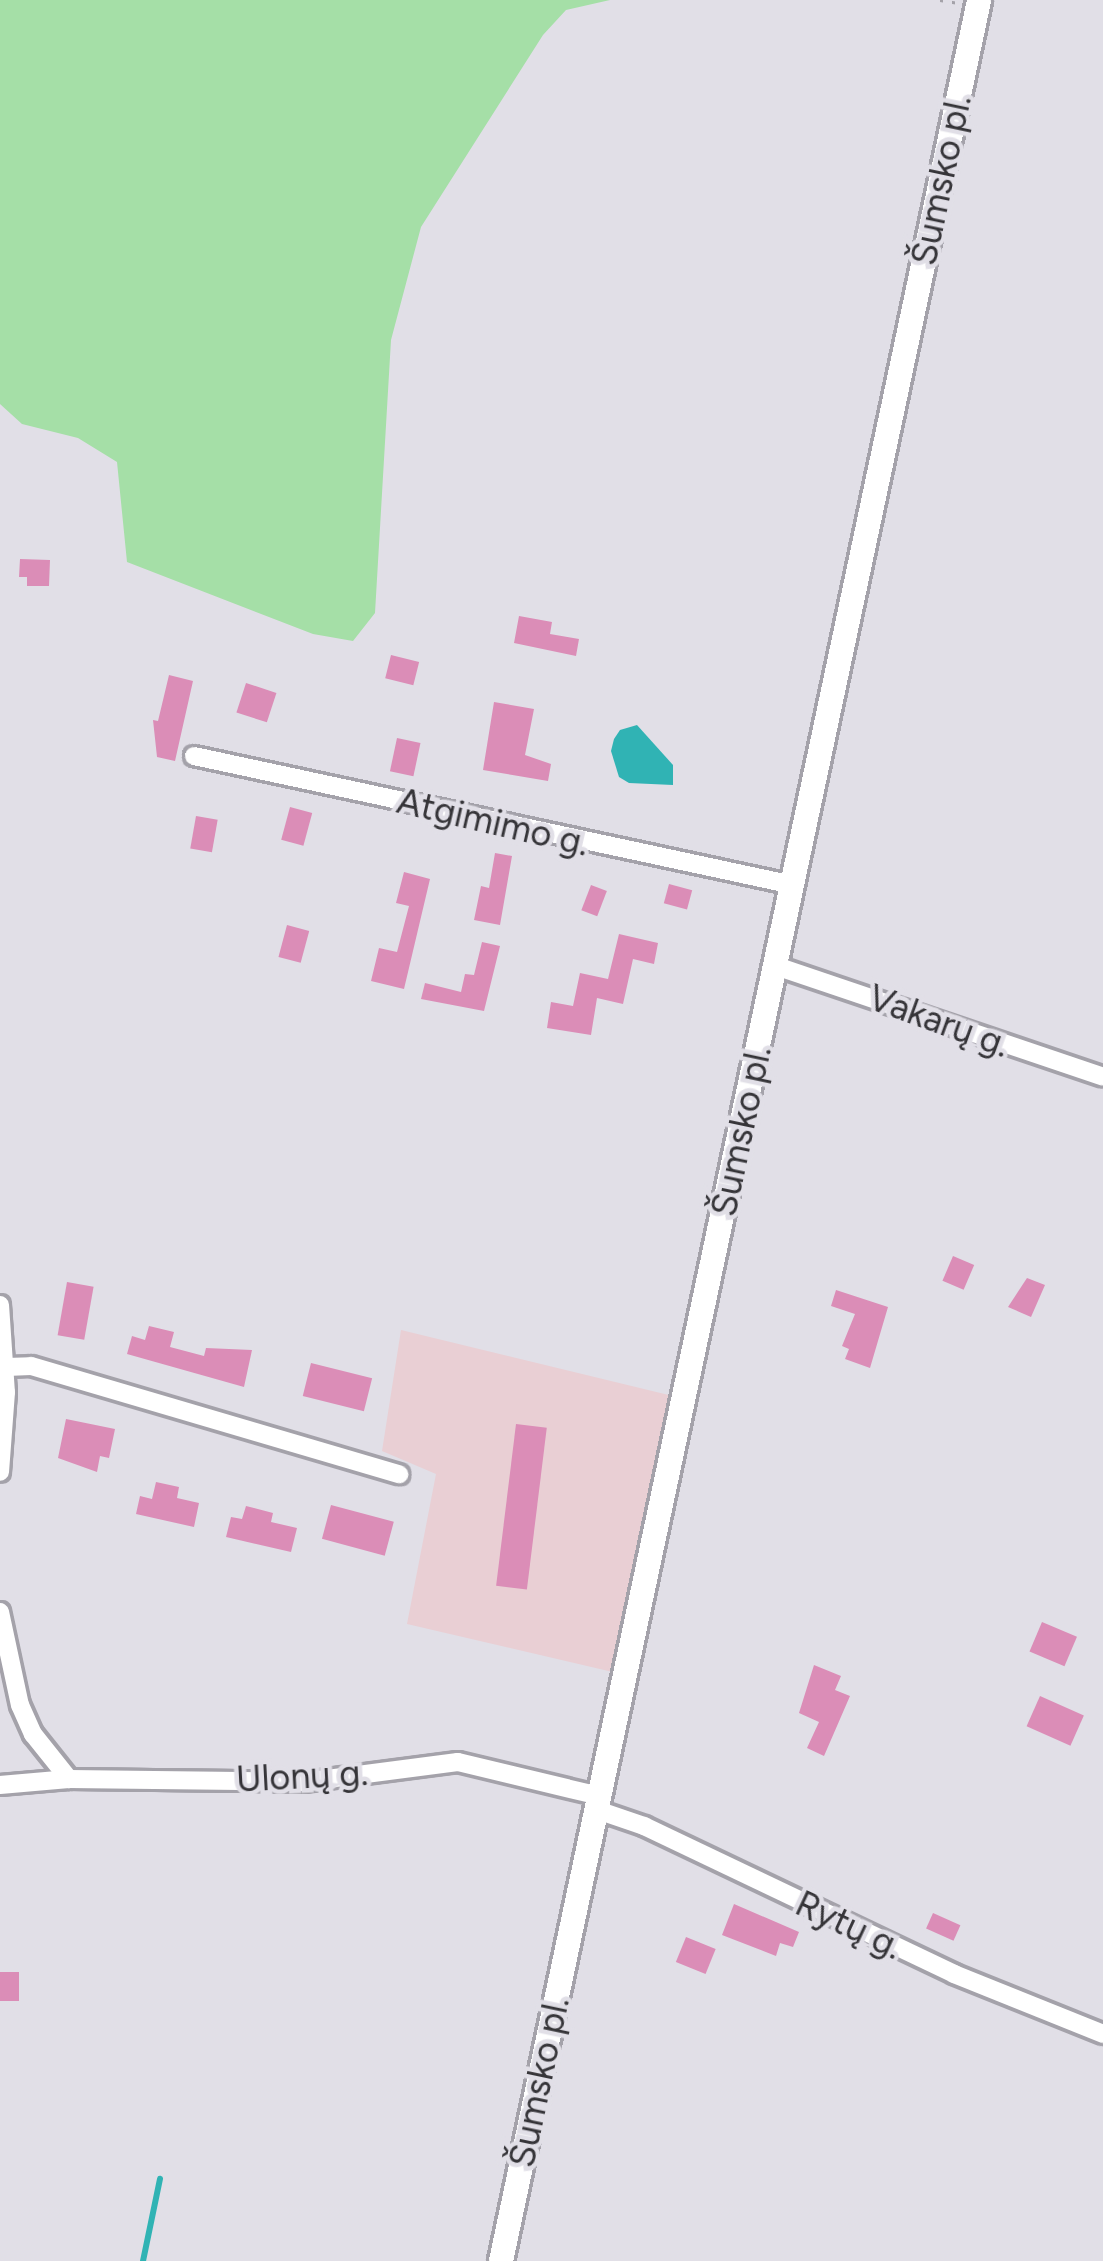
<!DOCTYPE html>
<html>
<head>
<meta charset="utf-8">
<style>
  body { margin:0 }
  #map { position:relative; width:1103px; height:2261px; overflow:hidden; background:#e1dfe7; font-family:Figtree,sans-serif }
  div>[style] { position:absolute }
  .industrial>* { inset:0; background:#e9cfd4 }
  .green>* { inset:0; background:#a5dfa7 }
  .water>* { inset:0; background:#30b3b4 }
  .stream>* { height:6px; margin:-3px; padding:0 3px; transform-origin:3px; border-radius:3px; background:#30b3b4 }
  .building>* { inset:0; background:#db8db7; transform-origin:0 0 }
  .path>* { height:3px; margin-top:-1.5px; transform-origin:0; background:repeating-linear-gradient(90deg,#a4a2a9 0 3px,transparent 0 12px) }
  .roads { filter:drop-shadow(3px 0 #a4a2aa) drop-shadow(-3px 0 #a4a2aa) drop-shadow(0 3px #a4a2aa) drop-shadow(0 -3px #a4a2aa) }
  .minor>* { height:18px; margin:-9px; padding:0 9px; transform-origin:9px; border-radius:9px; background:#fff }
  .major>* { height:24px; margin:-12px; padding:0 12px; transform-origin:12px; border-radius:12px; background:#fff }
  span { translate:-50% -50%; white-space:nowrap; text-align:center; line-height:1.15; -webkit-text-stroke:9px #e1dfe7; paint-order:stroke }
  .street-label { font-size:36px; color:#353438 }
</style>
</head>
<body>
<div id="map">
  <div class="industrial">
    <i style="clip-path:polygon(401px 1330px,677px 1397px,617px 1673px,407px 1624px,436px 1474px,382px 1451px)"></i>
  </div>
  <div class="green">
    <i style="clip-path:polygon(0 0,610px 0,566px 10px,543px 35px,421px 227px,391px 340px,375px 613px,353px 641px,313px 634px,127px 562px,117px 462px,78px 438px,22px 424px,0 404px)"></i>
  </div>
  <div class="water">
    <i style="clip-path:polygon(637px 725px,673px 765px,673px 785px,629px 783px,619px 777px,611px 751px,614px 739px,620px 730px)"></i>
  </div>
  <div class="stream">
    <i style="left:143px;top:2261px;width:84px;rotate:-78.3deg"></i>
  </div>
  <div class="building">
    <i style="clip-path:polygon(20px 559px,50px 560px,49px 586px,27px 586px,27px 577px,19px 577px)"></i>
    <i style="clip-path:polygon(519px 616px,552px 622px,550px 634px,579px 639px,576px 656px,514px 643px)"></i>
    <i style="left:391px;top:655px;width:29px;height:24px;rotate:14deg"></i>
    <i style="clip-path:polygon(169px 675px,193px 681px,175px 761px,157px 757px,153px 720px,158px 721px)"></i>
    <i style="left:246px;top:683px;width:32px;height:31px;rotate:18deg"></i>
    <i style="clip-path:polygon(494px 702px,534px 709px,525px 755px,551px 764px,548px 781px,483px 770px)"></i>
    <i style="left:397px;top:738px;width:24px;height:34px;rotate:12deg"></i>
    <i style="left:290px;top:807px;width:23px;height:34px;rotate:15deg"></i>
    <i style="left:196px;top:816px;width:22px;height:33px;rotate:10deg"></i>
    <i style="clip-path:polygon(495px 853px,512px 856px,500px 925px,474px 920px,481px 886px,489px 888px)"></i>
    <i style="clip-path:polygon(404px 872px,430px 879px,404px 989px,371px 981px,379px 948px,397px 952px,409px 906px,396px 903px)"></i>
    <i style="left:669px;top:884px;width:24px;height:20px;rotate:15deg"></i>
    <i style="left:591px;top:885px;width:17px;height:27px;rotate:21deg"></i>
    <i style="left:287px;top:925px;width:23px;height:33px;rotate:15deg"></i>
    <i style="clip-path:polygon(619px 934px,658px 943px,654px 964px,633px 959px,623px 1004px,597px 998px,591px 1035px,547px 1028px,551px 1002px,573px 1006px,580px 973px,608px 979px)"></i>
    <i style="clip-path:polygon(482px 942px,500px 946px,484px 1011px,421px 999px,425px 983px,461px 992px,465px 974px,474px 975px)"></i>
    <i style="left:953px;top:1256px;width:23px;height:27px;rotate:23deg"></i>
    <i style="clip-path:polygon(1027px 1278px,1045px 1285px,1031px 1317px,1008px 1307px)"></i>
    <i style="left:67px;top:1282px;width:27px;height:54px;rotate:10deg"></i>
    <i style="clip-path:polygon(836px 1290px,888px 1307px,870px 1368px,845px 1359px,849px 1349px,842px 1346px,855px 1314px,831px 1306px)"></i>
    <i style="clip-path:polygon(149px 1326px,174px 1332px,170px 1347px,204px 1356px,206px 1348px,252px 1350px,244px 1387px,127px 1354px,132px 1336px,145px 1340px)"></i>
    <i style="left:311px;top:1363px;width:63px;height:34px;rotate:14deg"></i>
    <i style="clip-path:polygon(66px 1419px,115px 1429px,109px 1458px,100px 1456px,97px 1472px,58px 1458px)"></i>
    <i style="left:516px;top:1424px;width:31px;height:163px;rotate:7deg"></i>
    <i style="clip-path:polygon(156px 1482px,179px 1487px,177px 1498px,199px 1503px,194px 1527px,136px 1514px,140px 1496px,152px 1499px)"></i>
    <i style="left:331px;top:1505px;width:65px;height:35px;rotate:15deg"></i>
    <i style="clip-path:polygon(246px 1506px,273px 1513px,271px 1522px,297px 1528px,291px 1552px,226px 1537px,231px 1517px,242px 1519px)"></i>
    <i style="left:1042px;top:1622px;width:38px;height:32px;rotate:23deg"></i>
    <i style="clip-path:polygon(814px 1665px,841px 1676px,835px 1690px,850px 1696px,824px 1756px,807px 1748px,819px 1722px,799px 1713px)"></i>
    <i style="left:1040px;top:1696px;width:48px;height:33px;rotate:24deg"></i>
    <i style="clip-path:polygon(734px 1904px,799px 1932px,793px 1947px,780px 1943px,776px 1956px,722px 1935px)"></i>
    <i style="left:933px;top:1913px;width:30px;height:17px;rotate:24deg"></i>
    <i style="left:686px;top:1937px;width:32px;height:27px;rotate:22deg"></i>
    <i style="left:0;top:1972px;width:19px;height:29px"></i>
  </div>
  <div class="path">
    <i style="left:940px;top:0;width:19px;rotate:9deg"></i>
  </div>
  <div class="roads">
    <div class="minor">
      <i style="left:194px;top:756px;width:613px;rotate:12.15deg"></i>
      <i style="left:776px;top:966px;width:345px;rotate:18.7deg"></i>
      <i style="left:0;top:1305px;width:87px;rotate:86.1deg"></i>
      <i style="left:6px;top:1392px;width:80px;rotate:94.3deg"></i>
      <i style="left:6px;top:1367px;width:25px;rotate:-2deg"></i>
      <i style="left:31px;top:1366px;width:384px;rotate:16.4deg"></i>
      <i style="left:0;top:1612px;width:95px;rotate:77.9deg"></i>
      <i style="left:20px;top:1705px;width:32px;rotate:66deg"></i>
      <i style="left:33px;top:1734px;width:58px;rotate:51.3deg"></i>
      <i style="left:0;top:1785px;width:69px;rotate:-5deg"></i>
      <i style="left:69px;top:1779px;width:235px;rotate:0.7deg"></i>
      <i style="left:304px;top:1782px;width:155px;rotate:-7.4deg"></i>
      <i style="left:458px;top:1762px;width:146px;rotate:13.5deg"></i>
      <i style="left:597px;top:1810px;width:50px;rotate:18.8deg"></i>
      <i style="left:644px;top:1826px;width:344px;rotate:25.5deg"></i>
      <i style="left:954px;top:1974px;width:161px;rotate:21.9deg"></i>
    </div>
    <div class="major">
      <i style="left:501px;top:2261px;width:2311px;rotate:-78.06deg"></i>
    </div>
  </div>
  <div class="street-label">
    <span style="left:941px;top:180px;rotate:-78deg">Šumsko pl.</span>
    <span style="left:493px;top:822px;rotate:13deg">Atgimimo g.</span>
    <span style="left:939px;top:1021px;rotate:20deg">Vakarų g.</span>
    <span style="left:741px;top:1131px;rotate:-78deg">Šumsko pl.</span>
    <span style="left:302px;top:1776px;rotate:-3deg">Ulonų g.</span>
    <span style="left:849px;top:1925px;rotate:25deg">Rytų g.</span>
    <span style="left:539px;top:2082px;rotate:-78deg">Šumsko pl.</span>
  </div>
</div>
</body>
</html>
